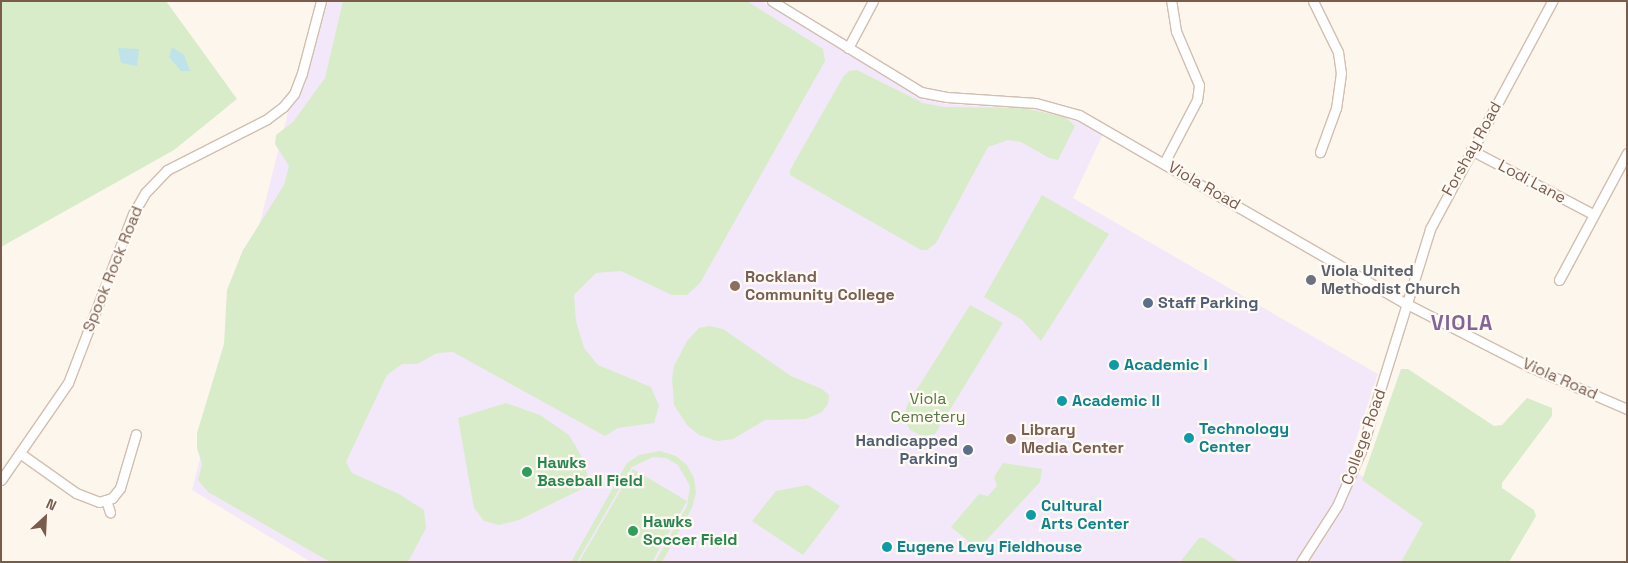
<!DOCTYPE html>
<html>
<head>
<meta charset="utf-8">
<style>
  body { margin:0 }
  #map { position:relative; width:1628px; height:563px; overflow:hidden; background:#fdf6ec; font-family:"Space Grotesk",sans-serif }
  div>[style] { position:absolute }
  .education>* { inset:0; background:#f3e8fa }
  .green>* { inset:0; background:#d8ecc9 }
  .water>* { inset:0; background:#bfe3e8 }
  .roads { filter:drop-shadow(1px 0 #d1beb0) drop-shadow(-1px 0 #d1beb0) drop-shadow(0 1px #d1beb0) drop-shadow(0 -1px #d1beb0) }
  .minor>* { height:9px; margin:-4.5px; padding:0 4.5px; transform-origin:4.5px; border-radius:4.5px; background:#fff }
  .dots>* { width:14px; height:14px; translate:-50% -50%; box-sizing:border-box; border:2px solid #fffaf3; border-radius:50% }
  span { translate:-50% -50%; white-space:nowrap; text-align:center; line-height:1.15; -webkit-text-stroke:4.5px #fffaf3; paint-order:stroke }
  .street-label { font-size:16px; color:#7a5c4d }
  .worship-label { font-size:16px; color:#5b616d; font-weight:700 }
  .left { translate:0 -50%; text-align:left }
  .education-label { font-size:16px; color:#785e54; font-weight:700 }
  .service-label { font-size:16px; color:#4e5e75; font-weight:700 }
  .right { translate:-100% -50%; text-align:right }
  .culture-label { font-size:16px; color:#0d838f; font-weight:700 }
  .park-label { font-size:16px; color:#537a41 }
  .leisure-label { font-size:16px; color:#27864d; font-weight:700 }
  .district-label { font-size:21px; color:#846695; font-weight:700; letter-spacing:1px }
  .frame { position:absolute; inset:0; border:2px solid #7a5c4d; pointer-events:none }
  .north { position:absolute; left:20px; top:493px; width:50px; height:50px; -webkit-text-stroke:4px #fffaf3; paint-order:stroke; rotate:25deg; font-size:14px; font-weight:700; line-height:20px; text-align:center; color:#7a5c4d }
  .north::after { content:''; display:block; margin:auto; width:18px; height:22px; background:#7a5c4d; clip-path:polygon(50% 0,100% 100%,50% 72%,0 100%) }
</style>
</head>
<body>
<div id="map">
  <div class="education">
    <i style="clip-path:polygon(328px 1px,761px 1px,919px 97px,946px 104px,1035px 109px,1077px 121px,1103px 134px,1073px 198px,1378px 374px,1347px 466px,1478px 551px,1471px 562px,311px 562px,192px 490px,288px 112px,304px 87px)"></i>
  </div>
  <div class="green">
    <i style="clip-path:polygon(1px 1px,166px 1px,237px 99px,174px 150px,1px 247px)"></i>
    <i style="clip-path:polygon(343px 1px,747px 1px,823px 49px,825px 61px,700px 283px,687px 295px,672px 295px,621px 271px,596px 273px,574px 295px,576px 321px,584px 348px,598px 365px,651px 387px,659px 406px,654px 423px,618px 428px,605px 436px,453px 352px,437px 353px,417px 364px,402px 364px,387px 375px,346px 462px,352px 473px,399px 494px,424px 510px,426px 528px,408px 562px,330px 562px,208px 492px,198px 480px,202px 464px,197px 448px,197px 433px,224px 344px,227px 290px,243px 250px,284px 185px,289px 166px,275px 144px,276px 135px,293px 122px,325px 78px)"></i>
    <i style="clip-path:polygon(857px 70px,923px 103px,944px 107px,1023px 108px,1065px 117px,1075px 126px,1058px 160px,1049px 158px,1021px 142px,1008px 140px,988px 147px,936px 243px,927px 250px,921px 250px,790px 175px,790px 170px,843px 77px,849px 71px)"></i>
    <i style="clip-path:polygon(1042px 195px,1109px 234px,1041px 341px,1022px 320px,984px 297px)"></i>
    <i style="clip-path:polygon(970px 305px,1003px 323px,935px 434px,922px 436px,910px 430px,904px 418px,907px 405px)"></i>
    <i style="clip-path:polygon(709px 326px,723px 329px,791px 376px,822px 389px,829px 395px,828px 404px,822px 412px,806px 419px,765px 420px,733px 439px,717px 441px,699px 435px,687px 425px,674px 405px,672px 378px,674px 366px,687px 341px,699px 328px)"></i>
    <i style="clip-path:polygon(1401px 369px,1408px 369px,1494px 426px,1502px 425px,1527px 398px,1552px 408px,1552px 416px,1502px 483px,1502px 488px,1534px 510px,1536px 516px,1509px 562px,1401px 562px,1423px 523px,1362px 480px)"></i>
    <i style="clip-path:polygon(506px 403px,540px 415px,569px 435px,583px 459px,590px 485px,519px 520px,499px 525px,484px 521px,474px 508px,458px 418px)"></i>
    <i style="clip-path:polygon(660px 451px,676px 456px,687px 465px,694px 478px,696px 493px,692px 508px,662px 562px,655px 562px,687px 506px,690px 486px,678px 465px,666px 458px,653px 457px,632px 467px,577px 562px,571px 562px,627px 463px,639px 455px)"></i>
    <i style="clip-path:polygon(1003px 463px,1042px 469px,1040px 482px,981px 546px,973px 545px,951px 527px,979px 494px,988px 496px,997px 486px,994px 477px)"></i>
    <i style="clip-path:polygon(633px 469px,687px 501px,652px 562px,579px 562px)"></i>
    <i style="clip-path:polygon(808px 485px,840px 506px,803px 555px,752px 521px,776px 491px)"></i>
    <i style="clip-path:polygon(1199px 538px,1204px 538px,1239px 562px,1180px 562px)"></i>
  </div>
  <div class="water">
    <i style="clip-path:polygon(172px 47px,184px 55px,190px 71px,181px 71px,169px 57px)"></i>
    <i style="clip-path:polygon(118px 48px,139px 49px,137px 66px,121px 63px)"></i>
  </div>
  <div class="roads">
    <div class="minor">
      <i style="left:772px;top:1px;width:175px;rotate:31.4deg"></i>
      <i style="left:921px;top:92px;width:26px;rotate:11deg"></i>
      <i style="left:947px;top:97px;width:89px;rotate:3.9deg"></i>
      <i style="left:1036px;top:103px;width:45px;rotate:15.6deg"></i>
      <i style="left:1079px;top:115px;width:379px;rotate:30deg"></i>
      <i style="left:1407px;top:304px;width:138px;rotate:27.1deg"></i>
      <i style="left:1530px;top:367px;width:106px;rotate:23.4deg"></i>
      <i style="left:1313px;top:1px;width:57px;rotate:63.9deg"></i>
      <i style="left:1338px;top:52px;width:21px;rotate:82deg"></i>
      <i style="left:1341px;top:73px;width:35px;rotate:98deg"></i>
      <i style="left:1336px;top:108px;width:47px;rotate:110deg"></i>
      <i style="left:848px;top:48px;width:53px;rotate:-62deg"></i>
      <i style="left:1471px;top:150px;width:138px;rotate:27.7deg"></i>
      <i style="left:1164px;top:163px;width:71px;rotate:-62.4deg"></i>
      <i style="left:1197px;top:100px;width:15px;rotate:-82deg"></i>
      <i style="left:1199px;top:85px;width:59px;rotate:-113.1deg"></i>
      <i style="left:1176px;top:31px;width:30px;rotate:-99deg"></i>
      <i style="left:1559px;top:280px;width:144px;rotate:-61.8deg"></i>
      <i style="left:21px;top:454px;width:67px;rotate:35.3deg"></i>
      <i style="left:76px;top:493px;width:25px;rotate:21deg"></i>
      <i style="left:99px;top:502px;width:14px;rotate:-17deg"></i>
      <i style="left:112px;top:498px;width:13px;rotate:-51deg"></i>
      <i style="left:120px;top:488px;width:56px;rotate:-73.5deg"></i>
      <i style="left:1px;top:480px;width:118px;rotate:-55.4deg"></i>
      <i style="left:68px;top:383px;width:181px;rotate:-69deg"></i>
      <i style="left:133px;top:214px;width:24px;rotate:-60deg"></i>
      <i style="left:145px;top:193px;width:32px;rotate:-46deg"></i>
      <i style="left:167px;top:170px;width:112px;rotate:-27deg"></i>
      <i style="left:267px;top:119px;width:20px;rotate:-37deg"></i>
      <i style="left:283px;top:107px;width:17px;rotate:-50deg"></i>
      <i style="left:294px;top:94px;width:22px;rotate:-69deg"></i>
      <i style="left:302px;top:73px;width:74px;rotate:-75.2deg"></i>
      <i style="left:106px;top:500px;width:13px;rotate:72deg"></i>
      <i style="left:1301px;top:562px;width:67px;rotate:-57.3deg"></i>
      <i style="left:1337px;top:506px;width:60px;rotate:-66.4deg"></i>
      <i style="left:1361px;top:451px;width:232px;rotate:-72.7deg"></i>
      <i style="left:1430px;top:229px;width:259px;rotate:-61.8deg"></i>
    </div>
  </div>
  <div class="dots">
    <i style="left:1311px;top:280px;background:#6b7280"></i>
    <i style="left:735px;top:286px;background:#8d6e63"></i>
    <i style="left:1148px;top:303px;background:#5c6f8a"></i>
    <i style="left:1114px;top:365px;background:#0f9aa8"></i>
    <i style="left:1062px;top:401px;background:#0f9aa8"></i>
    <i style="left:1189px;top:438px;background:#0f9aa8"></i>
    <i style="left:1011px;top:439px;background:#8d6e63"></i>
    <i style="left:968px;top:450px;background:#5c6f8a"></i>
    <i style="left:527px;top:472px;background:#2e9e5b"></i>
    <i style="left:1031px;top:515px;background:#0f9aa8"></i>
    <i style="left:633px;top:531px;background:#2e9e5b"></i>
    <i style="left:887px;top:547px;background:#0f9aa8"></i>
  </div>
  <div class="street-label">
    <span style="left:1472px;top:149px;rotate:-61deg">Forshay Road</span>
    <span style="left:1532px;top:182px;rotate:28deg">Lodi Lane</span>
    <span style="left:1204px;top:186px;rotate:30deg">Viola Road</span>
    <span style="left:113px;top:269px;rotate:-68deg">Spook Rock Road</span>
    <span style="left:1560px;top:379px;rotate:24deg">Viola Road</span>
    <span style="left:1364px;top:437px;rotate:-70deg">College Road</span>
  </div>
  <div class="worship-label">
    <span class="left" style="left:1321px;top:280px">Viola United<br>Methodist Church</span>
  </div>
  <div class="education-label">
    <span class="left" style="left:745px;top:286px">Rockland<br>Community College</span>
    <span class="left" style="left:1021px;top:439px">Library<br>Media Center</span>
  </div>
  <div class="service-label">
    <span class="left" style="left:1158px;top:303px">Staff Parking</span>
    <span class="right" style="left:958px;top:450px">Handicapped<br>Parking</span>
  </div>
  <div class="culture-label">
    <span class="left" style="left:1124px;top:365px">Academic I</span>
    <span class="left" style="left:1072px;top:401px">Academic II</span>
    <span class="left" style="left:1199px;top:438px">Technology<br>Center</span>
    <span class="left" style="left:1041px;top:515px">Cultural<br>Arts Center</span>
    <span class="left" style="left:897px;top:547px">Eugene Levy Fieldhouse</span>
  </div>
  <div class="park-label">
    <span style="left:928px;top:408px">Viola<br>Cemetery</span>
  </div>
  <div class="leisure-label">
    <span class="left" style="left:537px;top:472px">Hawks<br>Baseball Field</span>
    <span class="left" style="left:643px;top:531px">Hawks<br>Soccer Field</span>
  </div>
  <div class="district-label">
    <span style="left:1462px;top:323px">VIOLA</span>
  </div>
  <div class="frame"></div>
  <div class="north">N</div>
</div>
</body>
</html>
